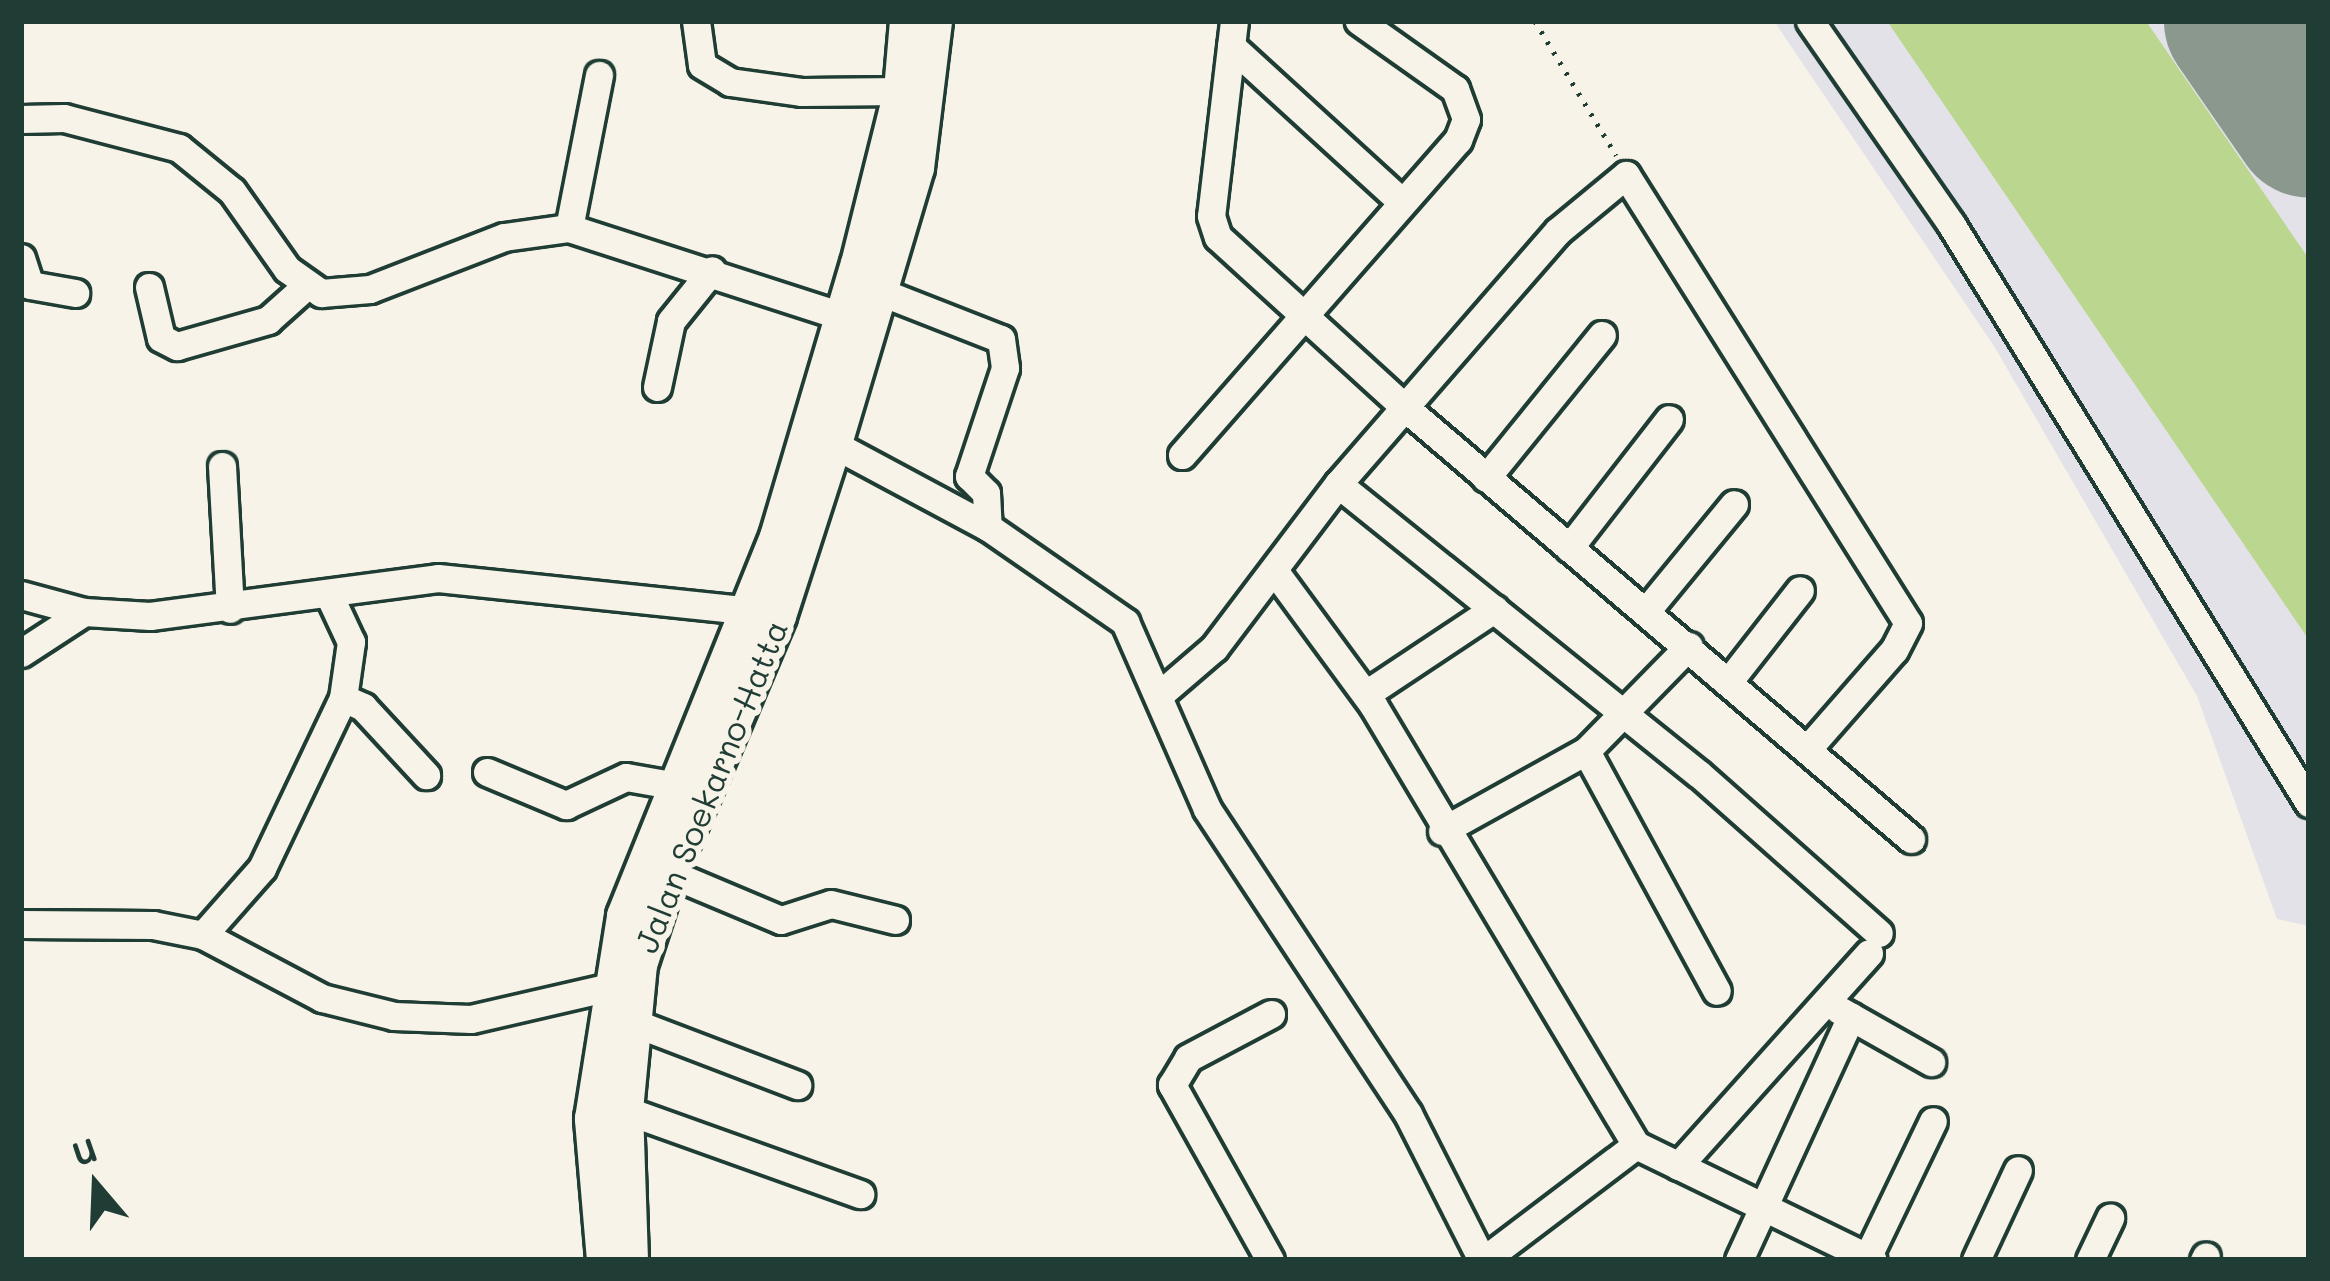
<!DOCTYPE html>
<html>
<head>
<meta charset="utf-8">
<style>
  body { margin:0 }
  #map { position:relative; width:2330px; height:1281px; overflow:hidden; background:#f7f3e8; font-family:Mali,sans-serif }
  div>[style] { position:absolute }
  .built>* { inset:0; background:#e3e2e9 }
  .green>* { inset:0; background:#bbd78f }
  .runway>* { height:153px; margin:-76.5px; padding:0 76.5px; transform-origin:76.5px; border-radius:76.5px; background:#8b988e }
  .path>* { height:4.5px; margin-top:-2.25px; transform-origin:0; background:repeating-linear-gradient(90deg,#1f3d34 0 3px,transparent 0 12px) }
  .roads { filter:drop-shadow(3px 0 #1f3d34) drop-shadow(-3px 0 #1f3d34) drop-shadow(0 3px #1f3d34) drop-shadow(0 -3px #1f3d34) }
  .minor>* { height:27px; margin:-13.5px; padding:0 13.5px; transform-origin:13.5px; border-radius:13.5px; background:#f7f3e8 }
  .highway>* { height:36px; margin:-18px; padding:0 18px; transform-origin:18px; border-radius:18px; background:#f7f3e8 }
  span { translate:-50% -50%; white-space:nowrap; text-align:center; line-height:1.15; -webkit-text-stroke:12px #f7f3e8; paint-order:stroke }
  .street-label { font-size:33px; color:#1f3d34 }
  .frame { position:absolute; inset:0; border:24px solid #1f3d34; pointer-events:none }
  .north { position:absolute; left:36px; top:1125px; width:120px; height:120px; -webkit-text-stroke:9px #f7f3e8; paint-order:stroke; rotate:341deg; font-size:33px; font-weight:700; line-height:48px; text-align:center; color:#1f3d34 }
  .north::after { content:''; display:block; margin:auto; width:42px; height:54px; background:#1f3d34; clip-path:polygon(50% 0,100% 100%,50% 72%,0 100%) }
</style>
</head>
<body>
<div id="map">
  <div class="built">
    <i style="clip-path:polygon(1774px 21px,2309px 21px,2309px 926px,2277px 919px,2197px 696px,1994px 346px)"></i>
  </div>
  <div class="green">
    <i style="clip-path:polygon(1887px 21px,2146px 21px,2309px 259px,2309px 640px)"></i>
  </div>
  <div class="runway">
    <i style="left:2240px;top:21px;width:121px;rotate:55.4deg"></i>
  </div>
  <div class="path">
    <i style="left:1535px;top:21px;width:157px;rotate:58.8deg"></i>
  </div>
  <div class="roads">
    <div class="minor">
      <i style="left:696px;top:21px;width:44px;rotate:82.2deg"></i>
      <i style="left:702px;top:65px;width:33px;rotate:31deg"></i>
      <i style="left:730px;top:82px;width:73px;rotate:7.9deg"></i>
      <i style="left:802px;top:92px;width:100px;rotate:-0.6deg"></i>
      <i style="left:1234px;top:21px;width:196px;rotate:96.7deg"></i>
      <i style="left:1211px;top:216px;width:22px;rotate:72deg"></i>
      <i style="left:1218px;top:237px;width:249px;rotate:42.4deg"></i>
      <i style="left:1402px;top:405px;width:669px;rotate:40.45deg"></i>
      <i style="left:1810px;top:21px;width:247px;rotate:55.2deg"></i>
      <i style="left:1951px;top:224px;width:681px;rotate:58.27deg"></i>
      <i style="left:1231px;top:46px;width:231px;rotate:42.4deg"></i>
      <i style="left:21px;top:119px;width:43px;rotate:-1.3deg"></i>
      <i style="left:64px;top:118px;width:119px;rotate:14.6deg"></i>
      <i style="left:179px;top:148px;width:68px;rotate:39.1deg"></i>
      <i style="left:232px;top:191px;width:95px;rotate:54.8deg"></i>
      <i style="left:287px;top:269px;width:42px;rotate:35.2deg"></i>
      <i style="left:321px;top:293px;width:49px;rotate:-4.7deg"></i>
      <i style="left:370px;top:289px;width:144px;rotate:-21.2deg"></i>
      <i style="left:504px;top:237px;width:66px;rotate:-7.9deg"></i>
      <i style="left:569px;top:228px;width:306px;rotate:17.9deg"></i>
      <i style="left:569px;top:228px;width:156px;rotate:-78.9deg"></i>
      <i style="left:21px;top:258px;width:28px;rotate:72deg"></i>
      <i style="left:30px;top:285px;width:46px;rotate:10.1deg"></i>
      <i style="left:863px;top:285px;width:148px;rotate:21.4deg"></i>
      <i style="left:1001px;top:339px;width:29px;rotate:82deg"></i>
      <i style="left:1005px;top:368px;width:114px;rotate:108.4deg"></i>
      <i style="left:969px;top:476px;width:24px;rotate:45deg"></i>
      <i style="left:986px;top:493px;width:34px;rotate:87deg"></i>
      <i style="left:149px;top:287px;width:52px;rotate:76.8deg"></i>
      <i style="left:161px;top:338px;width:18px;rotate:27deg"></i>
      <i style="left:177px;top:346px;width:95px;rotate:-15.9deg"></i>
      <i style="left:268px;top:320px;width:51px;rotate:-41.8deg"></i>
      <i style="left:657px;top:387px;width:67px;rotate:-78deg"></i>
      <i style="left:671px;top:321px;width:65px;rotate:-51.2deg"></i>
      <i style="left:820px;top:437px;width:191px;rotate:28.2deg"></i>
      <i style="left:988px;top:527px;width:167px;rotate:34.7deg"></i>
      <i style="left:1125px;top:622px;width:204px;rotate:66.3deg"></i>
      <i style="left:1207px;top:809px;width:365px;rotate:56.6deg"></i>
      <i style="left:1408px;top:1114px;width:164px;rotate:63.1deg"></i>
      <i style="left:1182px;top:455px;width:419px;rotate:-48.8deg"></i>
      <i style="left:1458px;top:140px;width:22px;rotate:-69deg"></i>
      <i style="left:1466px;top:119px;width:32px;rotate:-110deg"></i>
      <i style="left:1455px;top:89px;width:118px;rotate:-144.7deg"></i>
      <i style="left:222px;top:466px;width:143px;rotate:86.8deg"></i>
      <i style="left:1486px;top:478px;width:184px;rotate:-51deg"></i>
      <i style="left:1338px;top:484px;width:335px;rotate:-49deg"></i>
      <i style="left:1558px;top:231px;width:88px;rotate:-39.5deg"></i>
      <i style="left:1626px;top:175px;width:529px;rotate:57.81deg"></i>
      <i style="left:1908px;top:623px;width:30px;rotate:117deg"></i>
      <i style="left:1894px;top:650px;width:128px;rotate:131.2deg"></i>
      <i style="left:1569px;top:548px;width:163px;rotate:-52.2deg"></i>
      <i style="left:1276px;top:573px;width:164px;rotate:53.7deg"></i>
      <i style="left:1373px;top:705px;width:513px;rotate:59.13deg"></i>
      <i style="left:1636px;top:1145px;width:191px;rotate:142.9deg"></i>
      <i style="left:21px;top:595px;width:65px;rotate:15.1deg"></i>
      <i style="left:84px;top:612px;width:66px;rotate:3.5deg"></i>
      <i style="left:150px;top:616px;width:290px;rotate:-7.5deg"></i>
      <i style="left:438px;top:578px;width:315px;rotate:6deg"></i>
      <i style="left:1647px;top:610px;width:137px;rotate:-50.6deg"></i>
      <i style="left:21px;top:653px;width:75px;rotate:-33.1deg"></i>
      <i style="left:1729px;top:681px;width:115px;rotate:-52deg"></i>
      <i style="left:1366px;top:694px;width:154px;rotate:-33.6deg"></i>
      <i style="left:1158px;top:696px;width:74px;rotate:-40.6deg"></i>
      <i style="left:1214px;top:648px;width:206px;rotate:-52.9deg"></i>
      <i style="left:1338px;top:484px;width:463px;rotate:38.8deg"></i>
      <i style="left:1699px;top:774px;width:240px;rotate:41.5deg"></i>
      <i style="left:343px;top:698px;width:22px;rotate:24deg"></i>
      <i style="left:363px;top:707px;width:93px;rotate:47.2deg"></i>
      <i style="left:1586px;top:751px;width:273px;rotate:61.4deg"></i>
      <i style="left:487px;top:772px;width:86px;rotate:22.7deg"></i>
      <i style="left:566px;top:805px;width:66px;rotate:-25deg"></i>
      <i style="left:626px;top:777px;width:52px;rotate:10deg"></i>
      <i style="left:1442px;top:831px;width:165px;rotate:-29.1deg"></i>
      <i style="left:1586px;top:751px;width:147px;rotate:-45.6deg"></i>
      <i style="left:669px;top:873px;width:121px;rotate:22.8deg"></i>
      <i style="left:781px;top:920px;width:52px;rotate:-17.7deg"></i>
      <i style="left:831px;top:904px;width:66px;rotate:14deg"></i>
      <i style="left:21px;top:924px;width:132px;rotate:0.4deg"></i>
      <i style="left:153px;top:925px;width:51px;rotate:11.3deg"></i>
      <i style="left:203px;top:935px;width:135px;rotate:27.9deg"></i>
      <i style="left:322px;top:998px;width:74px;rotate:14deg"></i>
      <i style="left:394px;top:1016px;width:77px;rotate:2.2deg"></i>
      <i style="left:471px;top:1019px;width:143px;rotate:-13deg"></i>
      <i style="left:203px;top:935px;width:89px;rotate:-48.6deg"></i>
      <i style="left:262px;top:868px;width:188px;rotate:-64.5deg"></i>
      <i style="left:343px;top:698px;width:57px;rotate:-81.9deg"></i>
      <i style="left:351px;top:642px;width:50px;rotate:-115deg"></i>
      <i style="left:1839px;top:1010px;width:106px;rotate:29.5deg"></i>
      <i style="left:632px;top:1022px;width:177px;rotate:20.9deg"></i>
      <i style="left:625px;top:1110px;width:250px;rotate:19.7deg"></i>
      <i style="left:1636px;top:1145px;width:263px;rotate:25.9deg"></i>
      <i style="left:1678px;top:1166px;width:286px;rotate:-48.1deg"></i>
      <i style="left:1270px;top:1260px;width:201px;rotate:-119.2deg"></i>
      <i style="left:1172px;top:1085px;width:31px;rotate:-59deg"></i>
      <i style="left:1188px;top:1058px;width:94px;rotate:-27.9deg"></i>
      <i style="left:1739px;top:1260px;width:268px;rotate:-65.3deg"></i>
      <i style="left:1866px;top:1260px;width:154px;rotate:-64.3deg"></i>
      <i style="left:1976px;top:1260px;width:99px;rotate:-65deg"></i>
      <i style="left:2090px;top:1260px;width:47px;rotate:-64.5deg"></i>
      <i style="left:2204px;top:1260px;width:4px;rotate:-63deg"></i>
    </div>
    <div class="highway">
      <i style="left:605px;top:1260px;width:142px;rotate:-94.9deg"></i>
      <i style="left:593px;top:1119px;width:206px;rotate:-81deg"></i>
      <i style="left:625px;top:916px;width:409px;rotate:-68deg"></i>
      <i style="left:778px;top:537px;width:285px;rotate:-73.5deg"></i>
      <i style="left:859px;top:264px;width:178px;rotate:-76deg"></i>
      <i style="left:902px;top:91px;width:70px;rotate:-85.1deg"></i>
      <i style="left:630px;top:1260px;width:150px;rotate:-91.9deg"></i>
      <i style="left:625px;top:1110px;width:146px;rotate:-84.5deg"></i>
      <i style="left:639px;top:965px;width:97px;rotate:-71.9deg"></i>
      <i style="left:669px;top:873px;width:279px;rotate:-67deg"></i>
      <i style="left:778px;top:616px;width:182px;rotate:-72.1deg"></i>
      <i style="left:834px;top:443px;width:287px;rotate:-73.4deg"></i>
      <i style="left:916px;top:168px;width:148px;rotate:-83deg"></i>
    </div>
  </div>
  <div class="street-label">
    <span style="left:710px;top:786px;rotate:-68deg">Jalan Soekarno-Hatta</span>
  </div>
  <div class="frame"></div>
  <div class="north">U</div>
</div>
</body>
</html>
